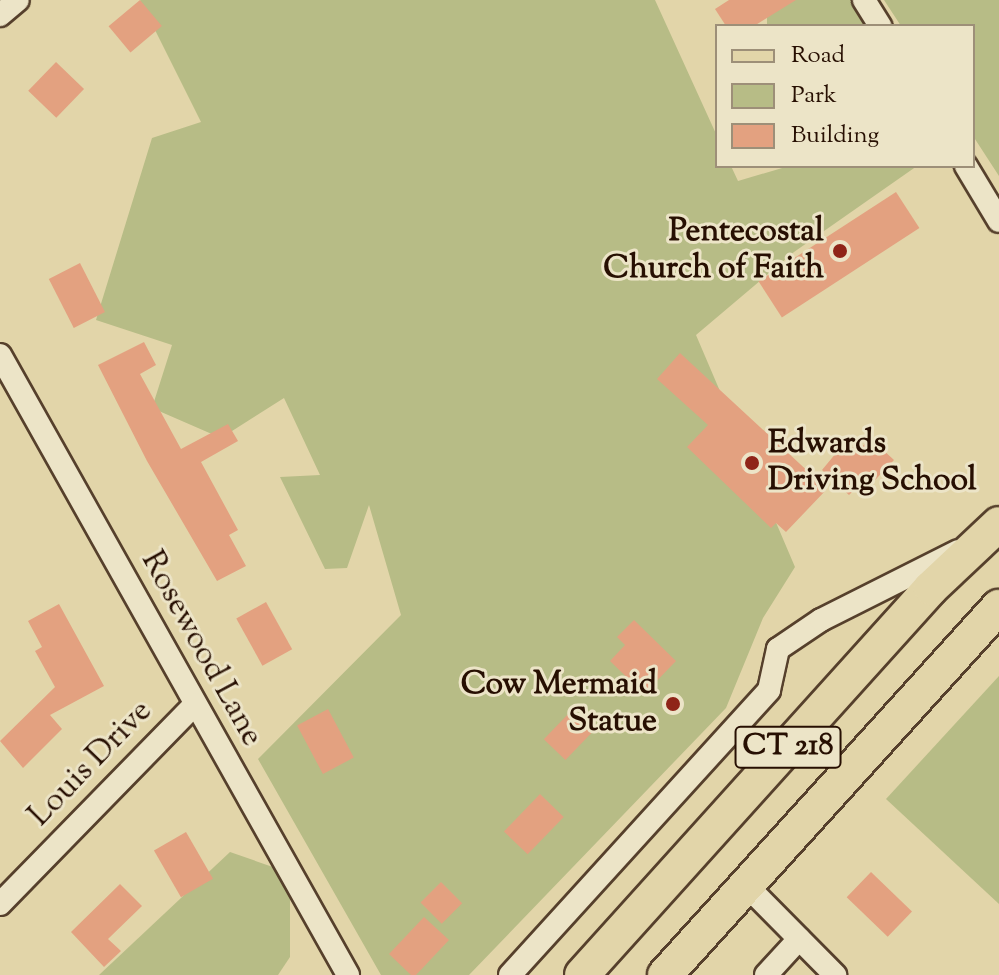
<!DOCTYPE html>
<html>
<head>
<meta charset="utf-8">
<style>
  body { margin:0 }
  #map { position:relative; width:999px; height:975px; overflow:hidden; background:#e2d5a9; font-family:"Sorts Mill Goudy",serif }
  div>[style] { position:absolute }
  .green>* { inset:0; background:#b7bc86 }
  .building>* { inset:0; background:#e3a180; transform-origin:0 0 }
  .roads { filter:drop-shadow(2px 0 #56402c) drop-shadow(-2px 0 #56402c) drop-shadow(0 2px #56402c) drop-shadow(0 -2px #56402c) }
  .street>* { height:22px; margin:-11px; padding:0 11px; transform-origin:11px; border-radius:11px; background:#ece4c7 }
  .primary>* { height:34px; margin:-17px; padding:0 17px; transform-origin:17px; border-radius:17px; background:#e2d5a9 }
  .dots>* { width:22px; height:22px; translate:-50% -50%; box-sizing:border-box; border:4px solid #ece4c7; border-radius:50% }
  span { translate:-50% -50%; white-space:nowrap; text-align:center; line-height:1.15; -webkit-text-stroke:6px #ece4c7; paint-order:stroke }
  .shield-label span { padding:2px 6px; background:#ece4c7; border:2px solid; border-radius:6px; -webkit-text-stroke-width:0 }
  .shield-label { font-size:30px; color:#270f02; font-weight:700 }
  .poi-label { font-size:32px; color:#270f02; font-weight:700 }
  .right { translate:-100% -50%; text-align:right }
  .left { translate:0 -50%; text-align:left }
  .street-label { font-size:32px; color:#270f02 }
  .legend { position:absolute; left:715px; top:24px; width:260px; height:144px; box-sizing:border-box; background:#ece4c7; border:2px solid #9d8f78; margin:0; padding:10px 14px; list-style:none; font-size:24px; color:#270f02 }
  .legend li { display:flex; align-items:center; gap:16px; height:40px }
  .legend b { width:40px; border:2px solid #9d8f78 }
</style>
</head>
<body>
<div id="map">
  <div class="green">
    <i style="clip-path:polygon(140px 0,655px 0,717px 136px,717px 166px,731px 166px,738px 181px,789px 166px,917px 166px,794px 252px,696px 335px,795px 567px,763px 618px,726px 708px,469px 975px,381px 975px,258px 759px,401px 615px,369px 505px,347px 568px,325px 569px,280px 477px,320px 475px,284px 398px,221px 438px,152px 408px,172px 345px,96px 320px,152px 138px,201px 122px)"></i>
    <i style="clip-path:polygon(767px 0,864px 0,880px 26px,767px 26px)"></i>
    <i style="clip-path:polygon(884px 0,999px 0,999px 176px,973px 136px,973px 26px,901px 26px)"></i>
    <i style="clip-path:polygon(999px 676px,999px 904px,886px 799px)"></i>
    <i style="clip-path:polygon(230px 852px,290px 873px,290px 957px,278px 975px,99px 975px)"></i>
  </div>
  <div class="building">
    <i style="left:140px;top:0;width:34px;height:41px;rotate:50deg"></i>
    <i style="clip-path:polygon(729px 0,796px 0,754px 26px,726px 26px,715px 9px)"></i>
    <i style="left:56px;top:62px;width:39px;height:40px;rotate:44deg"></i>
    <i style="left:896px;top:192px;width:43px;height:164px;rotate:57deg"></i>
    <i style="left:80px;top:263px;width:55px;height:35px;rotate:63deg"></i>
    <i style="clip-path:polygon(144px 342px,156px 365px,140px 374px,181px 449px,228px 424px,238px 441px,201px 462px,238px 530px,229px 535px,246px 566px,217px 581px,147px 461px,98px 365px)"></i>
    <i style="clip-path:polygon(680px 353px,827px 489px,786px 532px,776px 523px,771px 528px,687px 447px,708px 425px,657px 379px)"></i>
    <i style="clip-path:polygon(870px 438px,894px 460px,861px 495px,855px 489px,849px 495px,822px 470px,846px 441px,853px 448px,858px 443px,862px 447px)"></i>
    <i style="left:266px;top:602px;width:54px;height:34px;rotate:61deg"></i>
    <i style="clip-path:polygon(59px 604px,104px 686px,50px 715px,62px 729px,23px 768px,0 741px,55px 687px,35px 651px,42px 647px,28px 621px)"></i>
    <i style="clip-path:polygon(634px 620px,676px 661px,644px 694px,610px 661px,625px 645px,617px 637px)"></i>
    <i style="left:328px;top:709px;width:55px;height:35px;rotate:62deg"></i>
    <i style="left:573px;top:709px;width:30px;height:42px;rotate:44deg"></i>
    <i style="left:540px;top:794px;width:33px;height:52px;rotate:44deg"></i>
    <i style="left:186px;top:832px;width:54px;height:37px;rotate:60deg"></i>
    <i style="left:871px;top:872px;width:57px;height:35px;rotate:44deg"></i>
    <i style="left:441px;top:882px;width:30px;height:29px;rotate:45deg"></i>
    <i style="clip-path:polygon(120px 884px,142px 906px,108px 939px,121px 951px,104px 967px,71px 932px)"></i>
    <i style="clip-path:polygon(424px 917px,449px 940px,416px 975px,411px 975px,389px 954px)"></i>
  </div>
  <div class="roads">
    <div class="street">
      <i style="left:864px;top:0;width:31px;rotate:58deg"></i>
      <i style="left:0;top:15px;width:23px;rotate:-40deg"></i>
      <i style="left:966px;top:166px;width:64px;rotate:59deg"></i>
      <i style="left:0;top:355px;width:711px;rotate:60.69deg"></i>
      <i style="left:746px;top:885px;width:127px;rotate:45.3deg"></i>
      <i style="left:0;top:904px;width:279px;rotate:-45.7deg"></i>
      <i style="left:510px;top:975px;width:385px;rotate:-47.7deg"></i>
      <i style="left:769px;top:690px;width:42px;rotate:-77.6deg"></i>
      <i style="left:778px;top:649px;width:52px;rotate:-34deg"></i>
      <i style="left:821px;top:620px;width:153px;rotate:-26.7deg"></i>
      <i style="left:766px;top:975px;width:49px;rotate:-47.5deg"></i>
    </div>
    <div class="primary">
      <i style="left:582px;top:975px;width:521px;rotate:-47.96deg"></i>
      <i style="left:931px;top:588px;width:93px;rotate:-43.3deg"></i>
      <i style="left:665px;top:975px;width:497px;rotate:-47.8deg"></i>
    </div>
  </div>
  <div class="dots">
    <i style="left:840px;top:251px;background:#8f2418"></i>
    <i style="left:752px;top:463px;background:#8f2418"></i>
    <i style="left:673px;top:704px;background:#8f2418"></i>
  </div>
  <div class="shield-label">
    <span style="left:788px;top:747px">CT 218</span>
  </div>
  <div class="poi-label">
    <span class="right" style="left:824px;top:251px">Pentecostal<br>Church of Faith</span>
    <span class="left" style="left:768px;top:463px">Edwards<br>Driving School</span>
    <span class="right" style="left:657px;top:704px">Cow Mermaid<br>Statue</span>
  </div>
  <div class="street-label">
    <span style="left:201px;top:649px;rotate:61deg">Rosewood Lane</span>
    <span style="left:91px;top:764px;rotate:-46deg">Louis Drive</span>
  </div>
  <ul class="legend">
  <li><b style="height:10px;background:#e2d5a9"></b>Road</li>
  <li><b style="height:22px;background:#b7bc86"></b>Park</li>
  <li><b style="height:22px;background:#e3a180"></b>Building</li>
  </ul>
</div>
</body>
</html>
